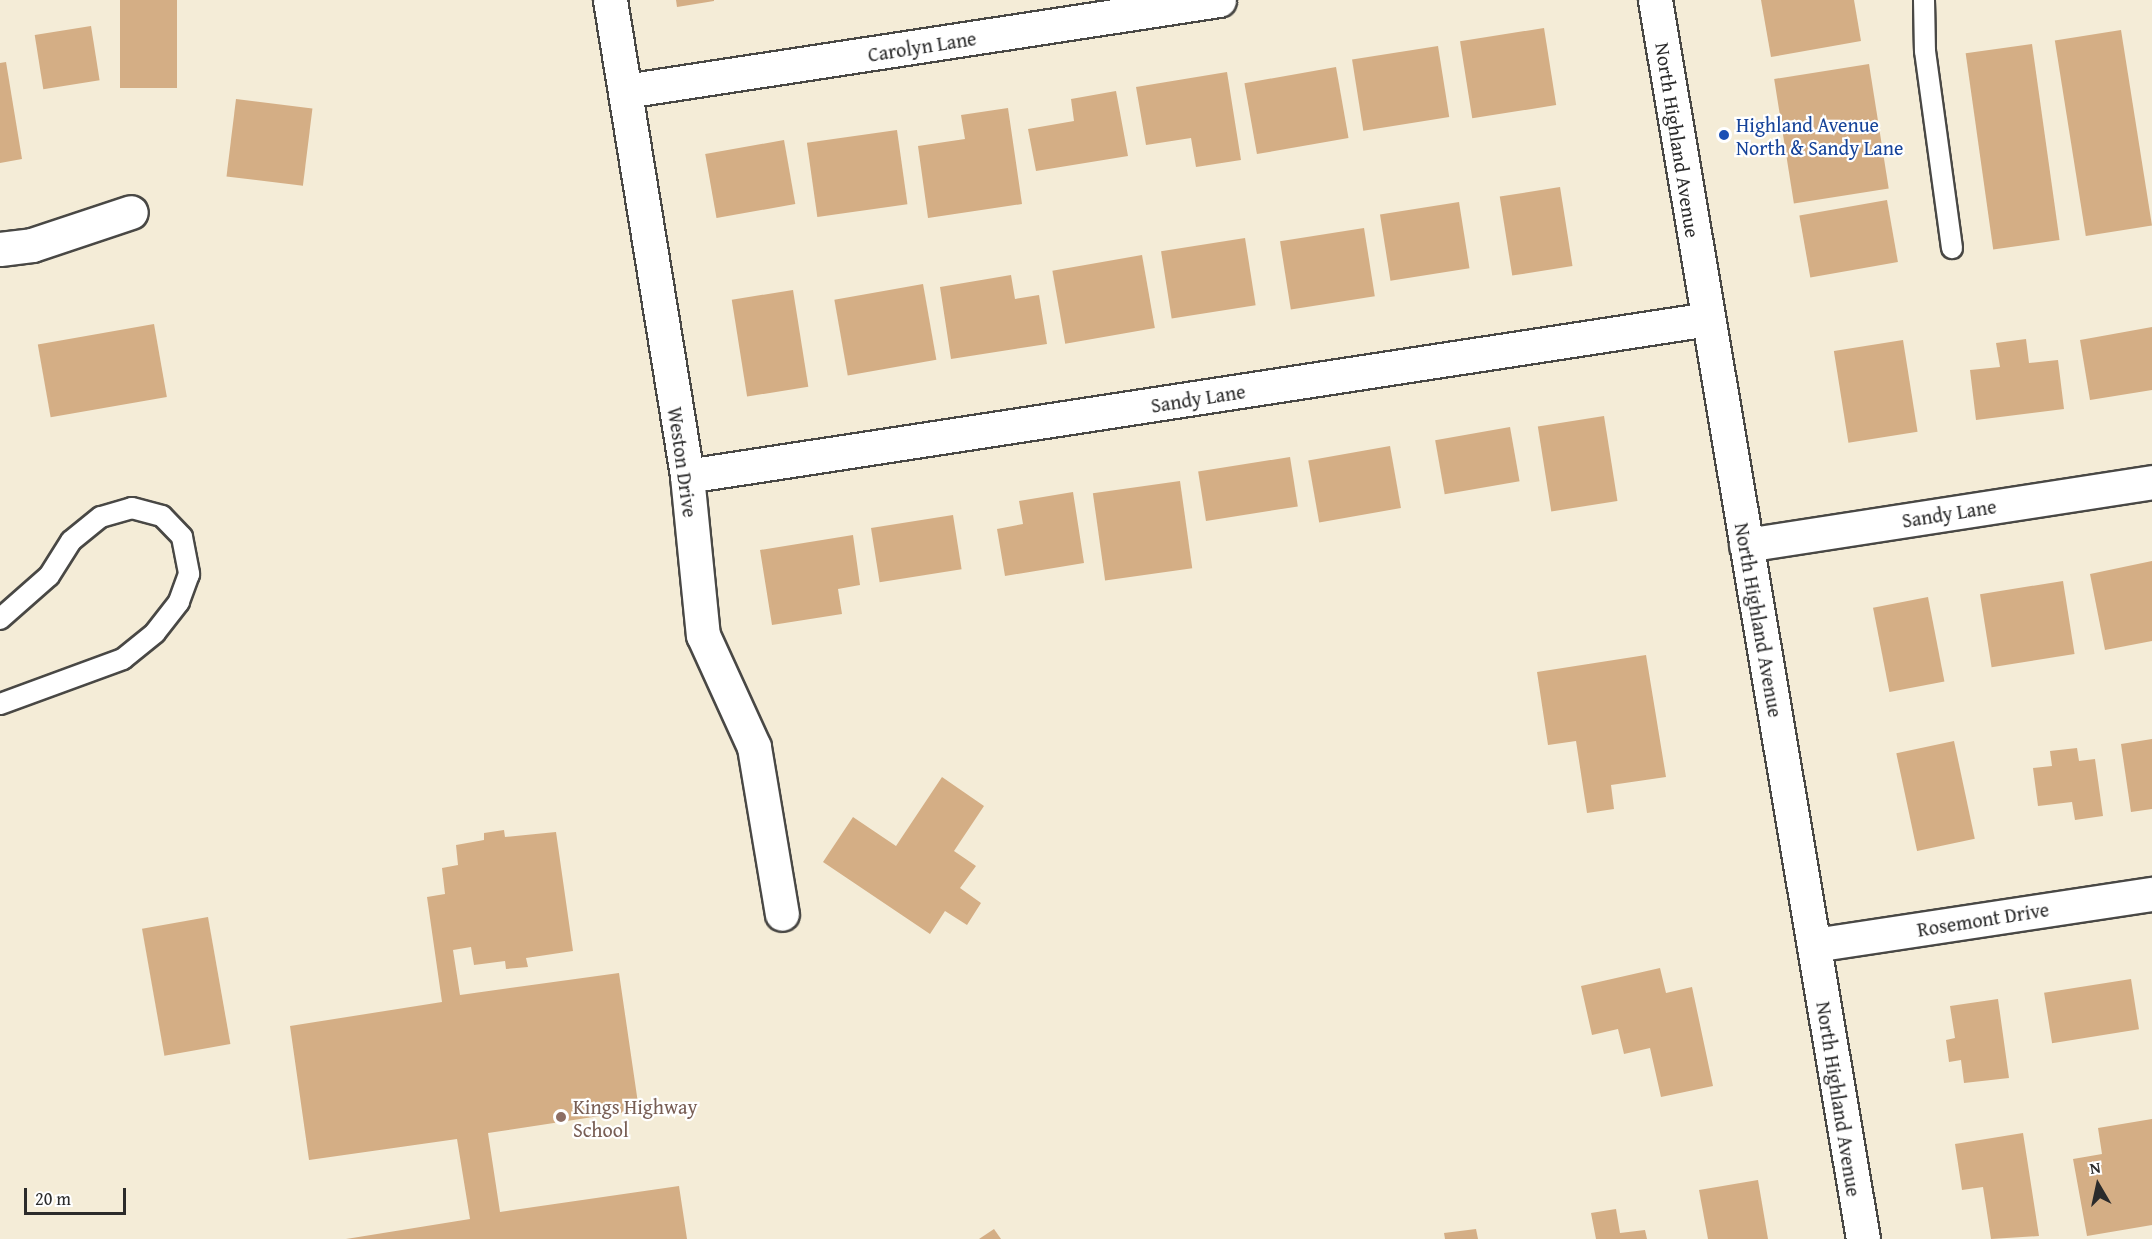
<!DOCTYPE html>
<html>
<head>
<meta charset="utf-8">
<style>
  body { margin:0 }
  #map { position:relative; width:2152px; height:1239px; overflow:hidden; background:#f4ecd7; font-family:"Gentium Book Plus",serif }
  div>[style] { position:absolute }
  .building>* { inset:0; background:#d4ae85; transform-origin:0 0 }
  .roads { filter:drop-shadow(2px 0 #494845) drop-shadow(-2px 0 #494845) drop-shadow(0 2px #494845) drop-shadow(0 -2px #494845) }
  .service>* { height:20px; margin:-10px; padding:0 10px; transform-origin:10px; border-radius:10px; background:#fff }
  .minor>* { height:33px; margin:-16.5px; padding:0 16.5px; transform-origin:16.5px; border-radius:16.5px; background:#fff }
  .tertiary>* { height:33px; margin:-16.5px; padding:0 16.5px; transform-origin:16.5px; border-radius:16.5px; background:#fff }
  .dots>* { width:16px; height:16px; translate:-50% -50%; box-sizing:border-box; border:3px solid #fff; border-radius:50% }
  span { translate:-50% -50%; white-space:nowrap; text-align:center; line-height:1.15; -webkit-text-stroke:4.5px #fff; paint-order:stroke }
  .street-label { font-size:20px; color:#2b2b2b }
  .transit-label { font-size:20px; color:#164399 }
  .left { translate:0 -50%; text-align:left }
  .education-label { font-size:20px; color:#785e54 }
  .north { position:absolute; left:2068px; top:1155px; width:60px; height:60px; -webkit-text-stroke:4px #fff; paint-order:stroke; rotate:351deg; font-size:16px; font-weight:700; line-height:24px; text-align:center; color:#2b2b2b }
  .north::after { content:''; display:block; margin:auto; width:21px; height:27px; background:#2b2b2b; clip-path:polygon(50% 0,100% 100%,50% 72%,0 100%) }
  .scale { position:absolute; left:24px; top:1188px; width:102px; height:27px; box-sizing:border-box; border:3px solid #2b2b2b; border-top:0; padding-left:8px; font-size:18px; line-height:21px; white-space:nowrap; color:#2b2b2b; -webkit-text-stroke:4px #fff; paint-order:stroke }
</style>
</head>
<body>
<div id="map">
  <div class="building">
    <i style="left:120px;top:0;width:57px;height:88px"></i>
    <i style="clip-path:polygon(676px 0,714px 0,714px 1px,677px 7px)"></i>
    <i style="clip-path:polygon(1761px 0,1854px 0,1861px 41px,1771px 57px)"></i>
    <i style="left:91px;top:26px;width:55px;height:57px;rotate:81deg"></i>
    <i style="left:1544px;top:28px;width:78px;height:85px;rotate:81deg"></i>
    <i style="left:2121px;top:30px;width:198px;height:67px;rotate:81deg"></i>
    <i style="left:2032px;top:44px;width:198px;height:67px;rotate:82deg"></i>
    <i style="left:1438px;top:46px;width:72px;height:87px;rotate:81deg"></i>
    <i style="clip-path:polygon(6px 62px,22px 159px,0 163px,0 63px)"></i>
    <i style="left:1869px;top:64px;width:126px;height:96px;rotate:81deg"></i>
    <i style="left:1336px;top:67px;width:72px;height:93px;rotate:80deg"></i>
    <i style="clip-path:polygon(1227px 72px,1241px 160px,1196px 167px,1191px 138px,1146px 145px,1136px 87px)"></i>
    <i style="clip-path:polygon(1116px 91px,1128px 156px,1036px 171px,1028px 129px,1074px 121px,1071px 99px)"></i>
    <i style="left:236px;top:99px;width:77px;height:78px;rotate:7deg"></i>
    <i style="clip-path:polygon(1008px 108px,1022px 204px,928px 218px,918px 146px,965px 139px,961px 115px)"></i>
    <i style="left:897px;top:130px;width:75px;height:91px;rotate:82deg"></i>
    <i style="left:784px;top:140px;width:65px;height:80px;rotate:80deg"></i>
    <i style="left:1560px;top:187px;width:80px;height:61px;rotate:81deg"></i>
    <i style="left:1887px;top:200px;width:63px;height:89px;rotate:80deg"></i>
    <i style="left:1459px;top:202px;width:67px;height:80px;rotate:81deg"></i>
    <i style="left:1364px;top:228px;width:69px;height:85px;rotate:81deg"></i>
    <i style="left:1245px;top:238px;width:68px;height:85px;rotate:81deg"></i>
    <i style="left:1142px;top:255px;width:74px;height:91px;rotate:80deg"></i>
    <i style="clip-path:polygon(1011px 275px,1015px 299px,1039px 295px,1047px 344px,951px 359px,940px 287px)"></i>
    <i style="left:923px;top:284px;width:77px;height:90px;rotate:80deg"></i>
    <i style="left:793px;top:290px;width:98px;height:62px;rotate:81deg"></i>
    <i style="left:154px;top:324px;width:74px;height:118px;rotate:80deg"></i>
    <i style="clip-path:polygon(2152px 327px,2152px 390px,2090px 400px,2080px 340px)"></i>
    <i style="clip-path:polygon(2026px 339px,2029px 363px,2058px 360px,2064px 409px,1976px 420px,1970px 370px,2000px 367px,1996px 343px)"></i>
    <i style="left:1903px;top:340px;width:93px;height:70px;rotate:81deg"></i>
    <i style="left:1604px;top:416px;width:86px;height:67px;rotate:81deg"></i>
    <i style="left:1510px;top:427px;width:55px;height:76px;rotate:80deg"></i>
    <i style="left:1390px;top:446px;width:63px;height:83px;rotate:80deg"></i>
    <i style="left:1290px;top:457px;width:50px;height:93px;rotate:81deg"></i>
    <i style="left:1180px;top:481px;width:88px;height:88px;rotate:82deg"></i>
    <i style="clip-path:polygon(1073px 492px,1084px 563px,1005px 576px,997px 529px,1023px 524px,1019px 501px)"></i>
    <i style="left:953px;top:515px;width:55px;height:83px;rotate:81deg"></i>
    <i style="clip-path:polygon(853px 535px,860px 585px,838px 589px,842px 614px,772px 625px,760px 550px)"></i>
    <i style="clip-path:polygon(2152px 561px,2152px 641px,2105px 650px,2090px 574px)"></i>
    <i style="left:2063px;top:581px;width:74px;height:84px;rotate:81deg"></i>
    <i style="left:1928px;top:597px;width:86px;height:56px;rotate:79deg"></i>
    <i style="clip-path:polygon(1646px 655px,1666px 777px,1611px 785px,1614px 809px,1587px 813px,1576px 741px,1548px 745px,1537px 672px)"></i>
    <i style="clip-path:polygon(2152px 739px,2152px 809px,2131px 812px,2121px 744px)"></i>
    <i style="left:1954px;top:741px;width:100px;height:59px;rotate:78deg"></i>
    <i style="clip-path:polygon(2077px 748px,2079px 761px,2095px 759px,2103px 816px,2075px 820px,2072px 802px,2038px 806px,2033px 768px,2052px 766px,2050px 751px)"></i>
    <i style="clip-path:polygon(942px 777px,984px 806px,954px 851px,976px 866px,960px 888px,981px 903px,967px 925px,945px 911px,930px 934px,823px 862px,853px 817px,896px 846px)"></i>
    <i style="clip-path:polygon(504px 830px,505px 837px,556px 832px,573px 951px,526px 958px,528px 967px,506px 969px,505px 961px,474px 965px,471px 947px,453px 950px,460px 995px,619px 973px,639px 1110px,488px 1133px,500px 1212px,679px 1186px,687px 1239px,346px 1239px,470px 1219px,457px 1139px,309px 1160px,290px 1026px,442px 1002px,427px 897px,445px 894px,442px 868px,458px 865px,456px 845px,484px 840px,484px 833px)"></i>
    <i style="left:208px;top:917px;width:129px;height:67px;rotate:80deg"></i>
    <i style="clip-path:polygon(1660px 968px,1666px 993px,1692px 987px,1713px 1086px,1661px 1097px,1650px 1048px,1624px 1054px,1618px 1029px,1592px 1035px,1581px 986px)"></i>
    <i style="left:2131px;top:979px;width:51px;height:88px;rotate:81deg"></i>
    <i style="clip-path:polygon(1998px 999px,2009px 1078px,1964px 1083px,1961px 1060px,1949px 1062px,1946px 1040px,1955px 1038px,1950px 1006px)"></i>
    <i style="clip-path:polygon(2152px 1119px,2152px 1225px,2087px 1236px,2073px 1159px,2102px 1154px,2098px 1128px)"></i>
    <i style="clip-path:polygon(2023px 1133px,2039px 1236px,1991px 1239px,1983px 1187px,1962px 1190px,1955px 1144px)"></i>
    <i style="clip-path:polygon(1758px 1180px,1768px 1239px,1708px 1239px,1699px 1190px)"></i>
    <i style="clip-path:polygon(1616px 1209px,1620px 1233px,1645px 1230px,1647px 1239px,1596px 1239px,1591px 1213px)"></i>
    <i style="clip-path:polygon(994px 1229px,1001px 1239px,979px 1239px)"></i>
    <i style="clip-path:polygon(1476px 1229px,1478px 1239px,1445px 1239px,1444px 1233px)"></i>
  </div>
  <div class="roads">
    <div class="service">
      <i style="left:1924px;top:0;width:51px;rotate:88.9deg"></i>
      <i style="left:1925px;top:51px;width:199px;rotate:82.2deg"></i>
      <i style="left:0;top:619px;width:65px;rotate:-41.3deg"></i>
      <i style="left:49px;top:576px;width:41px;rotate:-57.8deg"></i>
      <i style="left:71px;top:541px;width:38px;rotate:-39deg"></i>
      <i style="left:101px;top:517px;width:32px;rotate:-16deg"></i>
      <i style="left:132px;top:508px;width:31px;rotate:15deg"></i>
      <i style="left:162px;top:516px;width:29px;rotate:46deg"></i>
      <i style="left:182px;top:537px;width:38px;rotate:79deg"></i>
      <i style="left:189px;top:574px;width:30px;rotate:110deg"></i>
      <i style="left:179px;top:602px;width:39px;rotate:128deg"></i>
      <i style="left:155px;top:633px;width:41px;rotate:140.9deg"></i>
      <i style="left:123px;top:659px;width:131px;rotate:159.9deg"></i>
    </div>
    <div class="minor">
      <i style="left:610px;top:0;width:482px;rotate:80.8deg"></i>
      <i style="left:687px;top:476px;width:160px;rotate:84.3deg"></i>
      <i style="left:703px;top:635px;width:123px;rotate:65.5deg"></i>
      <i style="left:754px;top:747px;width:169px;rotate:80.5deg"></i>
      <i style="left:625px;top:91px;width:601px;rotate:-8.71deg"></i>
      <i style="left:0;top:249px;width:32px;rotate:-7deg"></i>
      <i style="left:32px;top:245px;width:104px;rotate:-18.4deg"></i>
      <i style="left:687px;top:476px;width:1033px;rotate:-8.74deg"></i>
      <i style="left:1746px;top:545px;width:411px;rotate:-8.8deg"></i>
      <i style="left:1814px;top:945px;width:342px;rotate:-8.6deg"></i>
    </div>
    <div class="tertiary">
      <i style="left:1655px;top:0;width:1256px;rotate:80.47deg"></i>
    </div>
  </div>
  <div class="dots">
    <i style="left:1724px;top:135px;background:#1a4fb4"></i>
    <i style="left:561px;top:1117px;background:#8d6e63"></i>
  </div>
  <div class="street-label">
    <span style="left:922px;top:46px;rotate:-9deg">Carolyn Lane</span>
    <span style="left:1678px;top:140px;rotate:81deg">North Highland Avenue</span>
    <span style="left:1198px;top:398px;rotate:-9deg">Sandy Lane</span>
    <span style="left:683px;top:462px;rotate:82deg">Weston Drive</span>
    <span style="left:1949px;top:513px;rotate:-9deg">Sandy Lane</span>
    <span style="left:1759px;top:620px;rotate:80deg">North Highland Avenue</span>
    <span style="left:1983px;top:919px;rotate:-9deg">Rosemont Drive</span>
    <span style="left:1839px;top:1099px;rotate:81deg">North Highland Avenue</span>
  </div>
  <div class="transit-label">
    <span class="left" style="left:1736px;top:136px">Highland Avenue<br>North &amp; Sandy Lane</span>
  </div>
  <div class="education-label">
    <span class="left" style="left:573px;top:1118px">Kings Highway<br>School</span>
  </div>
  <div class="north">N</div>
  <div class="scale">20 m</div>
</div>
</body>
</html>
